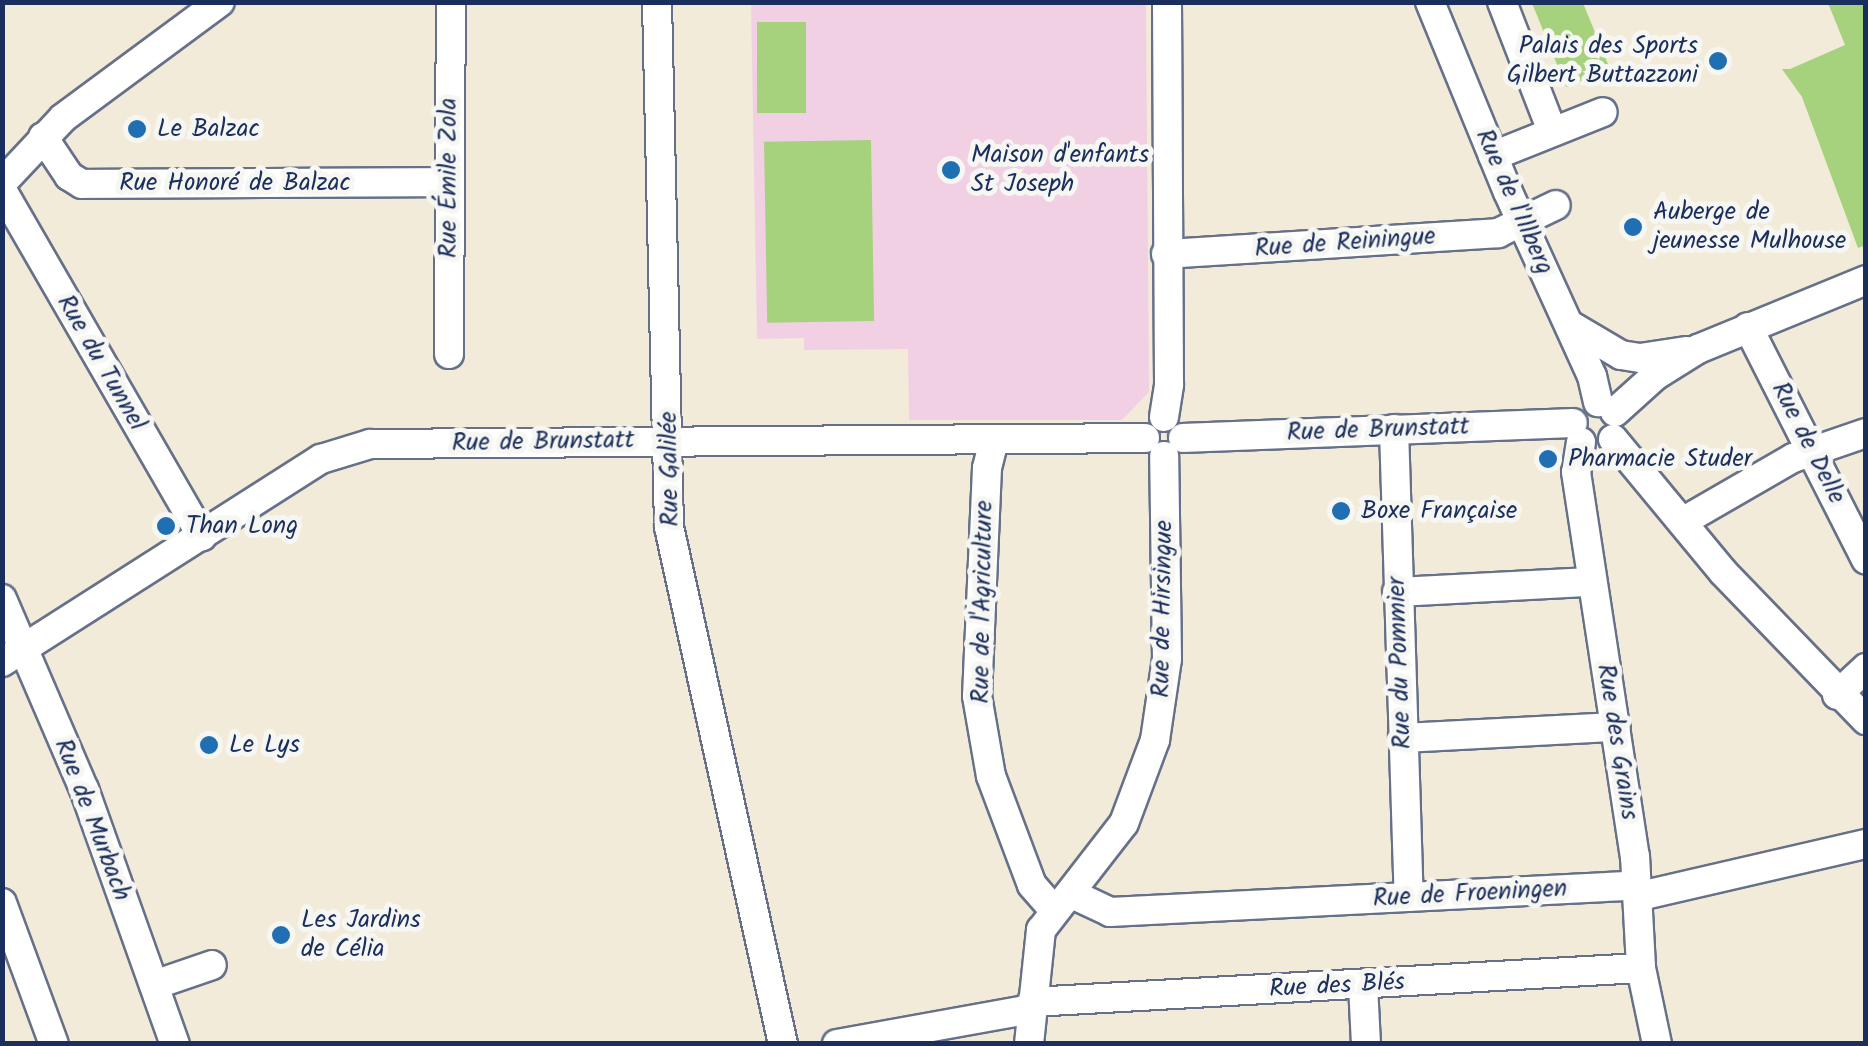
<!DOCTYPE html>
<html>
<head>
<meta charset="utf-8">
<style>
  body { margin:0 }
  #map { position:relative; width:1868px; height:1046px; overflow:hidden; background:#f2ebd9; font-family:Kalam,sans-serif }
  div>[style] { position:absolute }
  .built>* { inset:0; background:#f1d0e3 }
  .green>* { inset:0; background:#a6d17d; transform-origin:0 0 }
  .roads { filter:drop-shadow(2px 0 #667189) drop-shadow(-2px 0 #667189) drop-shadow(0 2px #667189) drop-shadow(0 -2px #667189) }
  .minor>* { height:28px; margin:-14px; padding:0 14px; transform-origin:14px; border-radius:14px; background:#fff }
  .dots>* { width:28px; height:28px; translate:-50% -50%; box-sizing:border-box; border:5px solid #f6f6f2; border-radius:50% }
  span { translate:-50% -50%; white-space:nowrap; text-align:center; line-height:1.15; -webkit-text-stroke:10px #f6f6f2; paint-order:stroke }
  .poi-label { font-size:25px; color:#1b2f5e }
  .right { translate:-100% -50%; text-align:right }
  .left { translate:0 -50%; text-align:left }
  .street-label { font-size:25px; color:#1b2f5e }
  .frame { position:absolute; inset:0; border:5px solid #1b2f5e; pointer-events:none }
</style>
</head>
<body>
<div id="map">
  <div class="built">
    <i style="clip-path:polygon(751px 3px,1146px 3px,1149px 392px,1122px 420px,909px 420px,908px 349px,804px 350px,804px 338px,757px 339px)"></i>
  </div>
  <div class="green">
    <i style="clip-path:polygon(1532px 3px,1583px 3px,1610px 69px,1566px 87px)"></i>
    <i style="clip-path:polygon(1828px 3px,1865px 3px,1866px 245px,1858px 248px,1802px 97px,1782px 69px,1790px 69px,1845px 45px)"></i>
    <i style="left:757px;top:22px;width:49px;height:91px"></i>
    <i style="left:871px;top:140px;width:181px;height:107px;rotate:89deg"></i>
  </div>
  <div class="roads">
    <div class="minor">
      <i style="left:657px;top:2px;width:525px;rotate:88.69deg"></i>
      <i style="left:669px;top:527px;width:529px;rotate:77.57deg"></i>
      <i style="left:1430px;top:2px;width:205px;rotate:67.7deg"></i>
      <i style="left:1508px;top:192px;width:202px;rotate:65.5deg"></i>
      <i style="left:1592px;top:376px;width:27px;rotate:77deg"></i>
      <i style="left:1502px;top:2px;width:138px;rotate:68.8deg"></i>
      <i style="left:43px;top:137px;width:47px;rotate:56.3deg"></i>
      <i style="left:69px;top:176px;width:15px;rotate:32deg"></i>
      <i style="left:82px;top:184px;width:367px;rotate:-0.3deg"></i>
      <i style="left:1493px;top:156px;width:118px;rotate:-21.8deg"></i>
      <i style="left:2px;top:183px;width:89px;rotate:-46.8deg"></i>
      <i style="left:63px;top:118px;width:195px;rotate:-36.5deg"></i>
      <i style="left:2px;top:190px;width:400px;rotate:60deg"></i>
      <i style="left:1166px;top:254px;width:333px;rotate:-3.6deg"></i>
      <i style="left:1498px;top:233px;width:64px;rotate:-25.8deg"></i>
      <i style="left:1570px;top:325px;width:59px;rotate:30.5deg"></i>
      <i style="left:1621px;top:355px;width:19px;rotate:9deg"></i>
      <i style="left:1640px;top:358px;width:48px;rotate:-8.5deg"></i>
      <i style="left:1748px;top:327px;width:261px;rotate:63.1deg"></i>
      <i style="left:449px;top:354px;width:352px;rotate:-89.7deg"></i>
      <i style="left:1615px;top:412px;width:54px;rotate:-42deg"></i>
      <i style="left:1655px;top:376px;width:51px;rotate:-32.1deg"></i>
      <i style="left:1698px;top:349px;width:182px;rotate:-22.3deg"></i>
      <i style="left:1164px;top:417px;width:33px;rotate:-81deg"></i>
      <i style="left:1169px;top:384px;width:382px;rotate:-90.3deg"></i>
      <i style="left:1394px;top:429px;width:468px;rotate:88.2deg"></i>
      <i style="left:1183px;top:438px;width:390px;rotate:-2.2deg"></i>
      <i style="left:1613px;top:439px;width:173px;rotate:50.4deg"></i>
      <i style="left:1723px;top:572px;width:206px;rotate:46deg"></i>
      <i style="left:994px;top:440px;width:29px;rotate:104deg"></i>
      <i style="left:987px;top:468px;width:228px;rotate:92.5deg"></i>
      <i style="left:977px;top:696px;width:81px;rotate:80.1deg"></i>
      <i style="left:991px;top:776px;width:116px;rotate:69.4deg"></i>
      <i style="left:1032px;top:885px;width:33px;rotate:49deg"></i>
      <i style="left:1581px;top:442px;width:30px;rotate:99deg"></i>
      <i style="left:1576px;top:472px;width:389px;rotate:81.3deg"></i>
      <i style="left:1635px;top:856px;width:112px;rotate:86.9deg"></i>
      <i style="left:1641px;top:968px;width:78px;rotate:78.1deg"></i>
      <i style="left:1682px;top:522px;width:128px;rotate:-30deg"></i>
      <i style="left:1793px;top:458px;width:77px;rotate:-18.9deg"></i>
      <i style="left:1397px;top:592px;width:194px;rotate:-3deg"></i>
      <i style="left:2px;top:599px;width:207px;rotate:66.7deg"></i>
      <i style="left:84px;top:789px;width:271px;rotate:70.4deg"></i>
      <i style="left:2px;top:662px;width:378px;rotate:-32.5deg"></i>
      <i style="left:321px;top:459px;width:51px;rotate:-17deg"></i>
      <i style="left:370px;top:444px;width:775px;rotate:-0.44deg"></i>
      <i style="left:1837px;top:695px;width:40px;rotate:-43deg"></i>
      <i style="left:1403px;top:738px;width:213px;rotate:-3deg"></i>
      <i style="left:1072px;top:894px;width:42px;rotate:25.3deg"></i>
      <i style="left:1110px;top:912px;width:517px;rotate:-2.88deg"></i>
      <i style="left:1626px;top:886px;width:24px;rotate:19deg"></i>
      <i style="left:1649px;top:894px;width:223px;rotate:-13deg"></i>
      <i style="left:2px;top:903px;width:150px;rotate:69.8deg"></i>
      <i style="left:154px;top:985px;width:61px;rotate:-19deg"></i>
      <i style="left:1363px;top:985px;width:59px;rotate:87.1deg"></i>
      <i style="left:1032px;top:1002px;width:610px;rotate:-3.2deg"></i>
      <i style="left:837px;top:1044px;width:197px;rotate:-10.2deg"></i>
      <i style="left:1029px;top:1044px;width:115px;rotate:-84deg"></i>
      <i style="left:1041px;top:930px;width:135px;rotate:-52.2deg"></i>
      <i style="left:1124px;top:823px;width:89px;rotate:-69.5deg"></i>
      <i style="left:1155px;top:740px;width:82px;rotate:-81.6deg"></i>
      <i style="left:1167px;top:659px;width:203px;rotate:-90.8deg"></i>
    </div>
  </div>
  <div class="dots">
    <i style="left:1718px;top:61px;background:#1f6fb2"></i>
    <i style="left:137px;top:129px;background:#1f6fb2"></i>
    <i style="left:951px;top:170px;background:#1f6fb2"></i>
    <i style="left:1633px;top:227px;background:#1f6fb2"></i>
    <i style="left:1548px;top:459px;background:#1f6fb2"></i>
    <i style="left:1341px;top:511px;background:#1f6fb2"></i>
    <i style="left:166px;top:526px;background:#1f6fb2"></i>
    <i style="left:209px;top:745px;background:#1f6fb2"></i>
    <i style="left:281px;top:935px;background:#1f6fb2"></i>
  </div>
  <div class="poi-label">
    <span class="right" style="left:1698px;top:61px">Palais des Sports<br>Gilbert Buttazzoni</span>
    <span class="left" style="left:157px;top:129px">Le Balzac</span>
    <span class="left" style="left:971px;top:170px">Maison d'enfants<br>St Joseph</span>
    <span class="left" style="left:1653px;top:227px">Auberge de<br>jeunesse Mulhouse</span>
    <span class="left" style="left:1568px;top:459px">Pharmacie Studer</span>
    <span class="left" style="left:1361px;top:511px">Boxe Française</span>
    <span class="left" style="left:186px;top:526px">Than Long</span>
    <span class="left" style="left:229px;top:745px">Le Lys</span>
    <span class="left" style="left:301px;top:935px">Les Jardins<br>de Célia</span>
  </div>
  <div class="street-label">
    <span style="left:449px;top:178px;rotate:-90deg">Rue Émile Zola</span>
    <span style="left:235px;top:183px">Rue Honoré de Balzac</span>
    <span style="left:1514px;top:202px;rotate:66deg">Rue de l'Illberg</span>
    <span style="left:1345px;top:243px;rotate:-4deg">Rue de Reiningue</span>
    <span style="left:101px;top:363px;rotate:60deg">Rue du Tunnel</span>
    <span style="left:1378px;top:430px;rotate:-2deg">Rue de Brunstatt</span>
    <span style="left:543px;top:442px;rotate:-1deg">Rue de Brunstatt</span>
    <span style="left:1808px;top:443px;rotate:63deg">Rue de Delle</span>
    <span style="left:670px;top:469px;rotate:-91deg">Rue Galilée</span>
    <span style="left:983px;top:602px;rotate:-89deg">Rue de l'Agriculture</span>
    <span style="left:1163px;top:609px;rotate:-89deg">Rue de Hirsingue</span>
    <span style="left:1400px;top:663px;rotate:-92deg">Rue du Pommier</span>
    <span style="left:1617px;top:742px;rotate:81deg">Rue des Grains</span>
    <span style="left:92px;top:820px;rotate:69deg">Rue de Murbach</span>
    <span style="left:1470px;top:894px;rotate:-3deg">Rue de Froeningen</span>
    <span style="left:1337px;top:986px;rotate:-3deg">Rue des Blés</span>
  </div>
  <div class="frame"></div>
</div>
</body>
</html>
